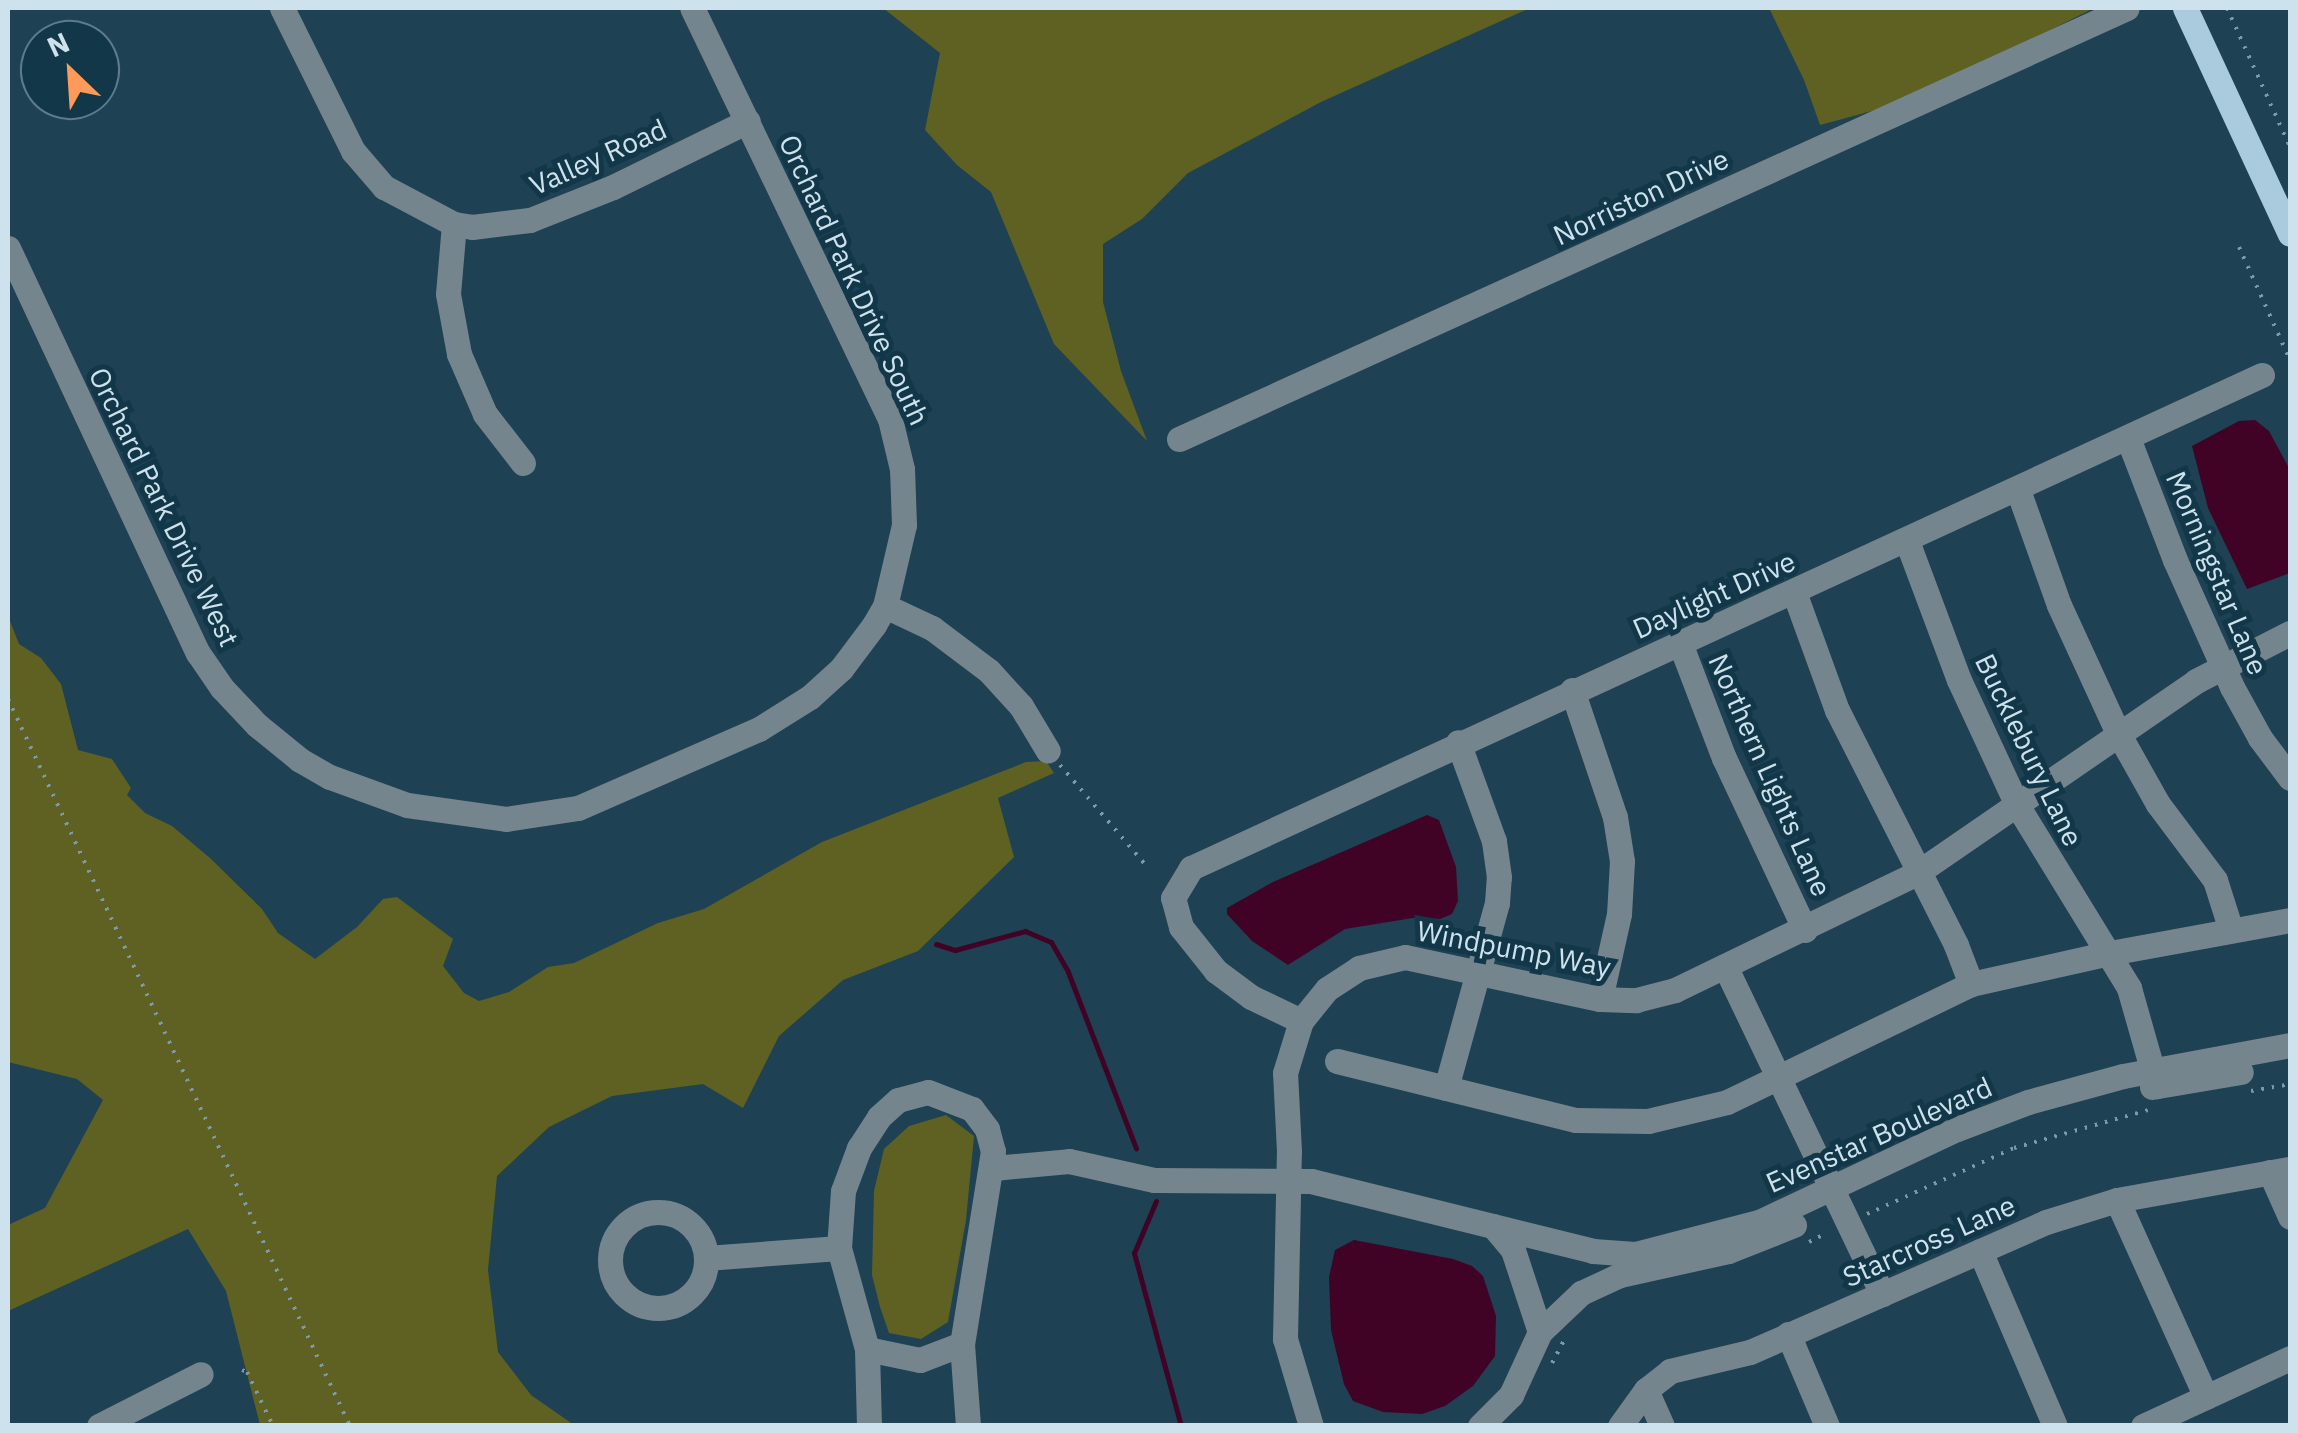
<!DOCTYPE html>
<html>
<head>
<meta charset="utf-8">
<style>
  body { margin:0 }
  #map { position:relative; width:2298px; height:1433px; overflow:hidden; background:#1e4153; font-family:"IBM Plex Sans",sans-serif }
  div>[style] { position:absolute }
  .green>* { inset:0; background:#5e6122 }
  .water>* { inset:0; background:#400326 }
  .stream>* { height:5px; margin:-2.5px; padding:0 2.5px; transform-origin:2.5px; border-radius:2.5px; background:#400326 }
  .path>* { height:4px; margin-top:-2px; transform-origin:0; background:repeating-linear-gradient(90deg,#7e99a7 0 2.5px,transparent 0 10.5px) }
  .minor>* { height:25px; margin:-12.5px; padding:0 12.5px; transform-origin:12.5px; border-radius:12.5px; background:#75858d }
  .minor>.ring { margin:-12.5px; padding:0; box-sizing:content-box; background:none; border:25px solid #75858d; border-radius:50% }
  .major>* { height:25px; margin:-12.5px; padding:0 12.5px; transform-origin:12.5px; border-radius:12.5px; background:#aacbdd }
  span { translate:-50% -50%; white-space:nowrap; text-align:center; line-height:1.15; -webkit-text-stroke:10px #123748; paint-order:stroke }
  .street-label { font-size:28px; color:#cee2ed }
  .frame { position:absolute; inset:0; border:10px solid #cee2ed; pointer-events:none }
  .north { position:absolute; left:20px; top:20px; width:100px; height:100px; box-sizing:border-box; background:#123748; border:2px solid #5d7b8a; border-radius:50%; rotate:335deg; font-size:28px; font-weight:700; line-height:40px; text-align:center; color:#cee2ed }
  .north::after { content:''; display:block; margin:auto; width:35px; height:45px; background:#ff9b5a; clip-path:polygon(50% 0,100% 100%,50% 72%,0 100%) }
</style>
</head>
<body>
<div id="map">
  <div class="green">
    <i style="clip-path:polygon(883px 8px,1530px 8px,1321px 102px,1188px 173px,1142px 219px,1103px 244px,1103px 302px,1121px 371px,1147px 441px,1054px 344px,991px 192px,957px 165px,925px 130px,940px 53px)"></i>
    <i style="clip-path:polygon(1769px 8px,2094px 8px,1909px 101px,1820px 125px,1804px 80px)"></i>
    <i style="clip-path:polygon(8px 616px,19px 644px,41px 658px,61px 684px,78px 750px,112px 759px,131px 788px,127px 795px,145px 813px,172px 826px,210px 858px,262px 909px,278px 933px,315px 959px,357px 927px,383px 899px,397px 897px,453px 939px,443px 966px,464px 993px,479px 1001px,509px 992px,548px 967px,574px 963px,658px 923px,704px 909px,822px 842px,1026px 762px,1046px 761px,1054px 773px,998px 798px,1014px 857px,918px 951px,843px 980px,779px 1036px,743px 1108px,703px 1084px,612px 1096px,549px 1127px,497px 1176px,488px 1270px,498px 1352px,531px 1395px,574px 1425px,260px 1425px,226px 1291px,188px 1229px,8px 1311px,8px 1225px,45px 1208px,103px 1100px,77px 1079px,8px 1062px)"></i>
    <i style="clip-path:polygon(946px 1115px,974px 1136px,966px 1220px,948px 1322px,921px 1339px,889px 1333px,880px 1307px,872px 1275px,874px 1191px,884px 1149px,909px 1126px)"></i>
  </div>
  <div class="water">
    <i style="clip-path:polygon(2255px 420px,2269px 431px,2290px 470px,2290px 573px,2247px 589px,2208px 508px,2192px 446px,2239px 421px)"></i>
    <i style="clip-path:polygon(1427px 815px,1439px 820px,1456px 867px,1458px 901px,1452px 914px,1440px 919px,1419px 917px,1345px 929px,1288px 965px,1252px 941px,1227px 914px,1227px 908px,1273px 882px)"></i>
    <i style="clip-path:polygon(1354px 1240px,1453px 1259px,1472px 1266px,1483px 1276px,1496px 1316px,1495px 1356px,1473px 1386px,1445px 1406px,1422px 1414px,1383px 1412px,1353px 1401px,1344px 1384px,1331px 1330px,1329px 1277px,1335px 1250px)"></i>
  </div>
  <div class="stream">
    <i style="left:936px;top:944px;width:20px;rotate:18deg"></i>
    <i style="left:955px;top:950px;width:73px;rotate:-15.2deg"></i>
    <i style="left:1025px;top:931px;width:28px;rotate:23deg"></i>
    <i style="left:1051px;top:942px;width:34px;rotate:60deg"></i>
    <i style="left:1068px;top:972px;width:189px;rotate:68.9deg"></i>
    <i style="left:1156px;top:1201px;width:56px;rotate:112.9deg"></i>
    <i style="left:1134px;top:1253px;width:179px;rotate:74.8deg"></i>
  </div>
  <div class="path">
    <i style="left:2227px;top:8px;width:153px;rotate:65.6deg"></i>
    <i style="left:2239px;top:247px;width:124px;rotate:65.7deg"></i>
    <i style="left:8px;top:699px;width:803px;rotate:64.81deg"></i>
    <i style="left:1060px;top:765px;width:130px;rotate:49.4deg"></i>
    <i style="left:2251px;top:1091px;width:40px;rotate:-10deg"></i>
    <i style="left:1867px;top:1214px;width:161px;rotate:-24.2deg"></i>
    <i style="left:2014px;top:1148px;width:139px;rotate:-15.8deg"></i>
    <i style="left:1809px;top:1242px;width:20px;rotate:-27deg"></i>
    <i style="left:1552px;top:1363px;width:26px;rotate:-62deg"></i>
    <i style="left:242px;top:1370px;width:5px;rotate:22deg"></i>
    <i style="left:247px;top:1372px;width:60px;rotate:64.3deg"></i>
  </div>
  <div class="minor">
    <i style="left:282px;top:8px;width:160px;rotate:63.6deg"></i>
    <i style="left:353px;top:151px;width:48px;rotate:49.3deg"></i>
    <i style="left:384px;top:187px;width:79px;rotate:27.9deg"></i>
    <i style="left:454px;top:224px;width:18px;rotate:9deg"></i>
    <i style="left:472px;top:227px;width:58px;rotate:-6.9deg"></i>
    <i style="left:530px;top:220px;width:89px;rotate:-21.7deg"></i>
    <i style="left:613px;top:187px;width:150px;rotate:-26.1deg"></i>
    <i style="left:454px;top:224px;width:70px;rotate:94.9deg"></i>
    <i style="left:448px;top:294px;width:61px;rotate:79.6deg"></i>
    <i style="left:459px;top:354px;width:65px;rotate:66.6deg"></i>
    <i style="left:485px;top:414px;width:62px;rotate:52.2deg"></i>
    <i style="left:8px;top:248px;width:447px;rotate:64.9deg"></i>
    <i style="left:198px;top:653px;width:42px;rotate:55.6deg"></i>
    <i style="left:222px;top:688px;width:51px;rotate:46.6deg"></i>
    <i style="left:257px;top:725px;width:55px;rotate:39.1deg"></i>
    <i style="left:300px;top:760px;width:34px;rotate:30deg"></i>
    <i style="left:330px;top:777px;width:82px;rotate:20deg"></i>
    <i style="left:407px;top:805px;width:100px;rotate:8deg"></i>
    <i style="left:506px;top:819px;width:73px;rotate:-8.7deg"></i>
    <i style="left:578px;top:808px;width:197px;rotate:-23.6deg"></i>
    <i style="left:759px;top:729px;width:60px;rotate:-32.1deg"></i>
    <i style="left:810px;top:697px;width:42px;rotate:-42.1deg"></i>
    <i style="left:841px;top:669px;width:55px;rotate:-53.1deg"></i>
    <i style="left:874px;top:625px;width:22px;rotate:-60deg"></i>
    <i style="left:885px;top:606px;width:83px;rotate:-76.8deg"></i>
    <i style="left:904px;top:525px;width:56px;rotate:-92deg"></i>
    <i style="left:902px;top:469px;width:51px;rotate:-103.5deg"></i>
    <i style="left:890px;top:419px;width:456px;rotate:-115.7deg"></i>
    <i style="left:2128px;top:438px;width:131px;rotate:68.9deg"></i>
    <i style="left:2175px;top:560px;width:139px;rotate:65.8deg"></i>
    <i style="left:2232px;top:687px;width:58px;rotate:61.2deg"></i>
    <i style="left:2260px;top:738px;width:50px;rotate:53.1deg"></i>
    <i style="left:1179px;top:439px;width:1041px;rotate:-24.45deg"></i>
    <i style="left:2018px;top:490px;width:122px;rotate:70.4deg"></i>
    <i style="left:2059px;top:605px;width:141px;rotate:65.3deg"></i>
    <i style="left:2118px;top:733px;width:81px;rotate:60.6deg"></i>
    <i style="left:2158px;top:804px;width:95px;rotate:53.1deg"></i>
    <i style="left:2215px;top:880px;width:52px;rotate:72.3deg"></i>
    <i style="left:1907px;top:541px;width:148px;rotate:69.5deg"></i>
    <i style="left:1959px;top:680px;width:138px;rotate:65.1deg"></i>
    <i style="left:2017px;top:805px;width:215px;rotate:58.5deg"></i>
    <i style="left:2129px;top:988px;width:102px;rotate:74.1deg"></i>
    <i style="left:1794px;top:592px;width:126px;rotate:70deg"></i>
    <i style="left:1837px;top:710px;width:263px;rotate:63.1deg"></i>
    <i style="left:1956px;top:945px;width:42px;rotate:69deg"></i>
    <i style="left:885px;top:606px;width:52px;rotate:25.1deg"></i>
    <i style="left:932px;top:628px;width:71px;rotate:37deg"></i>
    <i style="left:989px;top:671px;width:47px;rotate:47.6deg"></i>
    <i style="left:1021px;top:706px;width:52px;rotate:59deg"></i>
    <i style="left:1680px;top:643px;width:123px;rotate:69.1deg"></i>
    <i style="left:1724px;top:758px;width:190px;rotate:64.8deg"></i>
    <i style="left:1572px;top:690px;width:134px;rotate:71.3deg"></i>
    <i style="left:1615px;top:817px;width:45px;rotate:81deg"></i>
    <i style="left:1622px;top:861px;width:53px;rotate:93.2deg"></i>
    <i style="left:1619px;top:914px;width:87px;rotate:102.6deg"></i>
    <i style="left:1725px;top:966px;width:364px;rotate:64.4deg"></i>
    <i style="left:1301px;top:1021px;width:55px;rotate:-154.4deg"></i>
    <i style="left:1251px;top:997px;width:44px;rotate:-143.4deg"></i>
    <i style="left:1216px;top:971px;width:56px;rotate:-128.5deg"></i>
    <i style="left:1181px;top:927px;width:30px;rotate:-105deg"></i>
    <i style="left:1173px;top:898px;width:35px;rotate:-59deg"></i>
    <i style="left:1191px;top:868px;width:1179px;rotate:-24.72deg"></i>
    <i style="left:1337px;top:1061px;width:246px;rotate:13.9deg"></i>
    <i style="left:1576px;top:1120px;width:72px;rotate:0.8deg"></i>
    <i style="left:1648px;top:1121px;width:81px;rotate:-13.5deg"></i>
    <i style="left:1727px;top:1102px;width:271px;rotate:-25.8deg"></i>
    <i style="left:1971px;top:984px;width:142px;rotate:-12.6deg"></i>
    <i style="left:2110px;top:953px;width:183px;rotate:-10.4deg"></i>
    <i style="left:2152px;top:1087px;width:90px;rotate:-9.6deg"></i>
    <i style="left:1446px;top:1088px;width:192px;rotate:-74.6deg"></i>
    <i style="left:1497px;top:903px;width:26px;rotate:-86deg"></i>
    <i style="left:1499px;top:877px;width:36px;rotate:-98deg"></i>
    <i style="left:1494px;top:841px;width:105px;rotate:-110deg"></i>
    <i style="left:994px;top:1168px;width:75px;rotate:-5.3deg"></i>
    <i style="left:1069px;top:1161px;width:87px;rotate:12.6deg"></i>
    <i style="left:1154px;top:1180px;width:157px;rotate:0.4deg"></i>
    <i style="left:1311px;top:1181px;width:291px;rotate:13.9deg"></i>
    <i style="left:1593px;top:1251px;width:42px;rotate:4.1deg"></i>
    <i style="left:1635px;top:1254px;width:128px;rotate:-14.5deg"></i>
    <i style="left:1759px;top:1222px;width:219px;rotate:-25.2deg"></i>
    <i style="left:1957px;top:1129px;width:76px;rotate:-20.8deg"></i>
    <i style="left:2028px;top:1102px;width:98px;rotate:-15.3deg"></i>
    <i style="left:2123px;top:1076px;width:170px;rotate:-10.5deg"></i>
    <i style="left:2270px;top:1172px;width:49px;rotate:66deg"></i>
    <i style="left:2117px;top:1200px;width:216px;rotate:65.7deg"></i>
    <i class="ring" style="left:610px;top:1212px;width:71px;height:71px"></i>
    <i style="left:1493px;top:1226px;width:31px;rotate:50deg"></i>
    <i style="left:1513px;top:1250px;width:86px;rotate:71.8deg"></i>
    <i style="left:1980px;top:1251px;width:190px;rotate:66.8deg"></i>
    <i style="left:706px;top:1258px;width:133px;rotate:-4.3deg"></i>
    <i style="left:1788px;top:1334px;width:100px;rotate:67deg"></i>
    <i style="left:867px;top:1349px;width:54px;rotate:11.7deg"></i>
    <i style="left:920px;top:1360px;width:45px;rotate:-20.9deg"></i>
    <i style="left:1646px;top:1390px;width:39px;rotate:66deg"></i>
    <i style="left:99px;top:1426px;width:114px;rotate:-27deg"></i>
    <i style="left:869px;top:1426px;width:77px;rotate:-91.5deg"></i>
    <i style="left:867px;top:1349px;width:105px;rotate:-105.5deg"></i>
    <i style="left:839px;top:1248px;width:57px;rotate:-86deg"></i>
    <i style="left:843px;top:1191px;width:46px;rotate:-69.6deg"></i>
    <i style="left:859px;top:1148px;width:37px;rotate:-57deg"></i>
    <i style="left:879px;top:1117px;width:25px;rotate:-42deg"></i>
    <i style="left:898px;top:1100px;width:31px;rotate:-15deg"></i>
    <i style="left:928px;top:1092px;width:47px;rotate:21.1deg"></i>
    <i style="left:972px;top:1109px;width:25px;rotate:53deg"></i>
    <i style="left:987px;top:1129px;width:23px;rotate:75deg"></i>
    <i style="left:993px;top:1151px;width:195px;rotate:99.1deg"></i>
    <i style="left:962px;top:1344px;width:82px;rotate:85.8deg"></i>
    <i style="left:1311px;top:1426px;width:91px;rotate:-106.6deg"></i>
    <i style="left:1285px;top:1339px;width:188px;rotate:-88.8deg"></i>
    <i style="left:1289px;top:1151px;width:78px;rotate:-92.9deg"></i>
    <i style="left:1285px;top:1073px;width:54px;rotate:-72.9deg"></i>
    <i style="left:1301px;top:1021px;width:41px;rotate:-50.9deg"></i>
    <i style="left:1327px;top:989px;width:38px;rotate:-33deg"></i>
    <i style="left:1359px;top:968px;width:47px;rotate:-13.4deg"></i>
    <i style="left:1405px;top:957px;width:199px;rotate:12.2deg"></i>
    <i style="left:1600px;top:999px;width:36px;rotate:2deg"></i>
    <i style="left:1636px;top:1000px;width:40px;rotate:-14.4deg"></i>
    <i style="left:1675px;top:990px;width:269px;rotate:-25.8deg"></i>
    <i style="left:1917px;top:873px;width:339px;rotate:-34.5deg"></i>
    <i style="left:2196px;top:681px;width:106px;rotate:-27.1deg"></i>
    <i style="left:1480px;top:1426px;width:44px;rotate:-45deg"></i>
    <i style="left:1511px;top:1395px;width:69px;rotate:-65.3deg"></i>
    <i style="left:1540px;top:1332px;width:57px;rotate:-43.6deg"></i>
    <i style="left:1581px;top:1293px;width:43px;rotate:-24.8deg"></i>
    <i style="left:1620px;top:1275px;width:111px;rotate:-12.5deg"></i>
    <i style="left:1728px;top:1251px;width:71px;rotate:-21.5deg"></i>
    <i style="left:1620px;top:1426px;width:44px;rotate:-54.2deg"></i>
    <i style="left:1646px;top:1390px;width:31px;rotate:-38deg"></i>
    <i style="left:1670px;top:1371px;width:82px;rotate:-13.4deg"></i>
    <i style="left:1750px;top:1352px;width:323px;rotate:-23.7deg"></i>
    <i style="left:2046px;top:1222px;width:74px;rotate:-17.2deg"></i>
    <i style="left:2117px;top:1200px;width:176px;rotate:-10.2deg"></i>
    <i style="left:2143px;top:1426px;width:162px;rotate:-24.8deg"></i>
  </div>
  <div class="major">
    <i style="left:2185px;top:8px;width:249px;rotate:65.1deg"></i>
  </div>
  <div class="street-label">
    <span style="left:598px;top:157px;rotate:-24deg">Valley Road</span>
    <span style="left:1641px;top:197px;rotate:-25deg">Norriston Drive</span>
    <span style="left:854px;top:280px;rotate:65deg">Orchard Park Drive South</span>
    <span style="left:164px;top:507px;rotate:64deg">Orchard Park Drive West</span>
    <span style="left:2217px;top:573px;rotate:67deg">Morningstar Lane</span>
    <span style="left:1714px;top:595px;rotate:-24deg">Daylight Drive</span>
    <span style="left:2029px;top:750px;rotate:64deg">Bucklebury Lane</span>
    <span style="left:1770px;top:775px;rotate:66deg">Northern Lights Lane</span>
    <span style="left:1514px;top:949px;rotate:11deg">Windpump Way</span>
    <span style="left:1879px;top:1135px;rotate:-24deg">Evenstar Boulevard</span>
    <span style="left:1929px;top:1241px;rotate:-24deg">Starcross Lane</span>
  </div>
  <div class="frame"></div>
  <div class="north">N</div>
</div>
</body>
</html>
